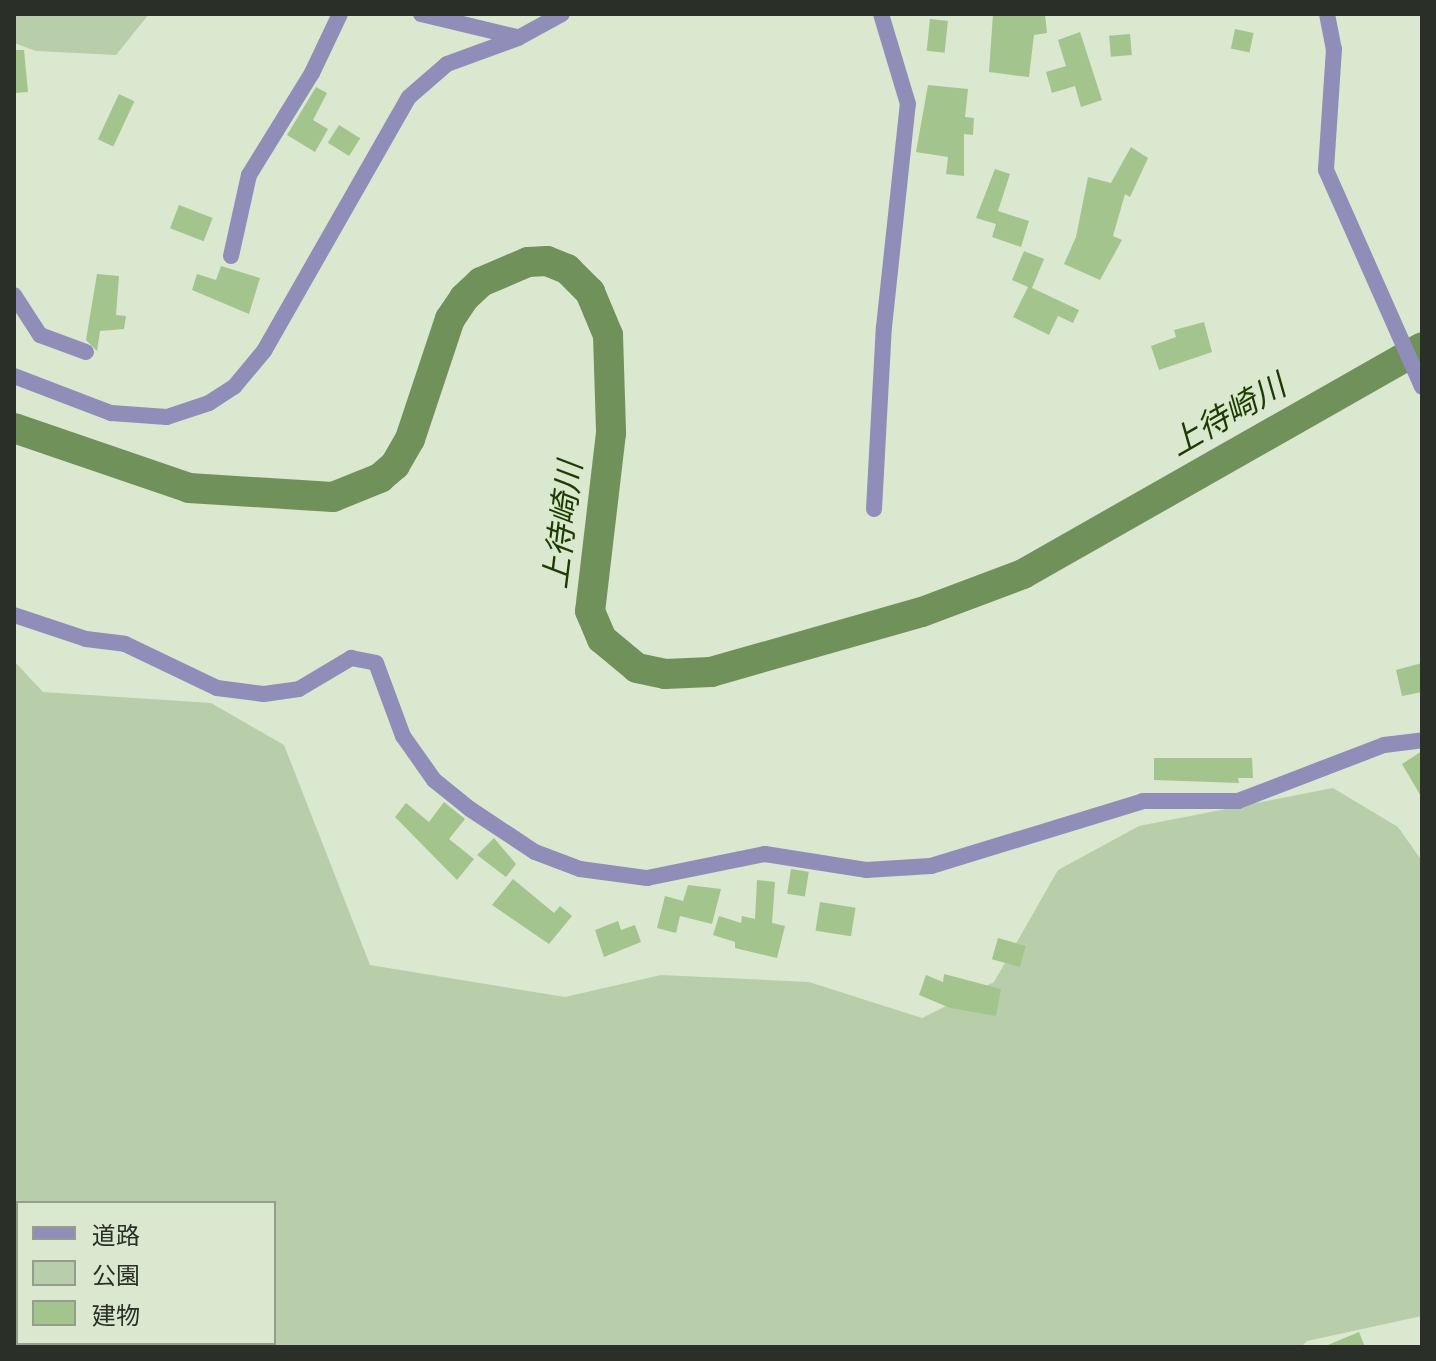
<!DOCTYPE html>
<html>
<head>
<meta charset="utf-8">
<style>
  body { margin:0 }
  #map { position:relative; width:1436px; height:1361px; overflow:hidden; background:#d9e8cf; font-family:Karla,"Noto Sans JP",sans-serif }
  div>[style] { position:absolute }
  .green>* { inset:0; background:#b8ceaa }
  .river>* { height:30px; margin:-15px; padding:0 15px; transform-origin:15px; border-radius:15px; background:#71915b }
  .building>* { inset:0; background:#a3c58d; transform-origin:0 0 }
  .street>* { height:16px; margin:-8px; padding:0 8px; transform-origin:8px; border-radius:8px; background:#908db9 }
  span { translate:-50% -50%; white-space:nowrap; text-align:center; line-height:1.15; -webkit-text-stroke:6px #d9e8cf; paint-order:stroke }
  .water-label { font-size:32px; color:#1d3b00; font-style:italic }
  .frame { position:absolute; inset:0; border:16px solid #2a3027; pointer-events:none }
  .legend { position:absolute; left:16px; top:1201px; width:260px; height:144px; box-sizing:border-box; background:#d9e8cf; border:2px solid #939e8c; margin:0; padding:10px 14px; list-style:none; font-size:24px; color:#2a3027 }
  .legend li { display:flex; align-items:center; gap:16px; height:40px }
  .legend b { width:40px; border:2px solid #939e8c }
</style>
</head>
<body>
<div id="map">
  <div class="green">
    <i style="clip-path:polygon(14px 14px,149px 14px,116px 55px,36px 51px,14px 43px)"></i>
    <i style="clip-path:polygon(evenodd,14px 661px,43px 692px,211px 703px,284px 745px,370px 965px,565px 997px,661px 975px,809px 982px,922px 1018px,994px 982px,1058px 870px,1139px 826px,1333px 788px,1398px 827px,1422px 861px,1422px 1316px,1307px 1341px,1301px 1347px,14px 1347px,14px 661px,18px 1203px,274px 1203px,274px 1343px,18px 1343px,18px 1203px)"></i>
  </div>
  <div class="river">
    <i style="left:14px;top:428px;width:185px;rotate:18.9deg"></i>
    <i style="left:189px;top:488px;width:144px;rotate:3.6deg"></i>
    <i style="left:333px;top:497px;width:51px;rotate:-22deg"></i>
    <i style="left:380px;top:478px;width:20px;rotate:-41deg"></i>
    <i style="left:395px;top:465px;width:30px;rotate:-60deg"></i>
    <i style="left:410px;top:439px;width:126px;rotate:-71.6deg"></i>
    <i style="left:450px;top:319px;width:25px;rotate:-56deg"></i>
    <i style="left:464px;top:298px;width:23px;rotate:-43deg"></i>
    <i style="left:481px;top:282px;width:51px;rotate:-23.1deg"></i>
    <i style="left:528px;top:262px;width:19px;rotate:-3deg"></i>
    <i style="left:547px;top:261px;width:22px;rotate:22deg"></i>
    <i style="left:567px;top:269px;width:33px;rotate:45deg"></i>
    <i style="left:590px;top:292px;width:47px;rotate:67.3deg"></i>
    <i style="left:608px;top:335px;width:98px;rotate:88.2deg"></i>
    <i style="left:611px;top:433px;width:179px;rotate:96.7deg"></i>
    <i style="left:590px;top:611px;width:30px;rotate:67deg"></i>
    <i style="left:602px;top:639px;width:45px;rotate:39.6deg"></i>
    <i style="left:637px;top:668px;width:29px;rotate:12deg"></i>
    <i style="left:665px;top:674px;width:46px;rotate:-2.5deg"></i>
    <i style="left:711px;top:672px;width:219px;rotate:-15.9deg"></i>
    <i style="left:922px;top:612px;width:108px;rotate:-20.6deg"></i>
    <i style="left:1023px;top:574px;width:459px;rotate:-29.6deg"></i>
  </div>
  <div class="building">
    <i style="clip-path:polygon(993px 14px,1045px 14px,1047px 33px,1034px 35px,1029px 77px,989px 72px)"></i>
    <i style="left:930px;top:19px;width:18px;height:32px;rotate:6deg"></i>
    <i style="left:1235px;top:29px;width:19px;height:20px;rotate:12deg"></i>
    <i style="clip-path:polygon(1080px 32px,1102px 100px,1081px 107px,1075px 86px,1052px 93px,1046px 72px,1066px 66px,1058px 40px)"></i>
    <i style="left:1130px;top:34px;width:21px;height:21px;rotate:85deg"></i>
    <i style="clip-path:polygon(14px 50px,24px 50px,28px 92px,14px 93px)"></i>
    <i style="clip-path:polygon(928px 85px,968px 89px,965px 117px,974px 118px,973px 135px,964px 134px,964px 176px,946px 174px,948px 157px,916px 152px)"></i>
    <i style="clip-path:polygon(316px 87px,327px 93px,313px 120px,328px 129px,315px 152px,287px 135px)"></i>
    <i style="left:119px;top:94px;width:17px;height:50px;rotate:25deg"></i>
    <i style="left:339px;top:125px;width:25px;height:21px;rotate:32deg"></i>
    <i style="clip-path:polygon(1131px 147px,1148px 158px,1130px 197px,1125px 194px,1113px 236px,1122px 240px,1100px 280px,1064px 264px,1076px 237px,1088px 177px,1111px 183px)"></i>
    <i style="clip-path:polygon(995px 169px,1010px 174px,998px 211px,1029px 221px,1021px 247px,992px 237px,996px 224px,976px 218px)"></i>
    <i style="left:179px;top:205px;width:36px;height:25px;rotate:21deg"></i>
    <i style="clip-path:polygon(1024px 251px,1044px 259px,1032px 288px,1079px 310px,1073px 323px,1058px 316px,1049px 335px,1013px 317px,1028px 287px,1012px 280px)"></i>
    <i style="clip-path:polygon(221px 266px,260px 278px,249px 314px,192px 290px,197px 274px,216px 280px)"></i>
    <i style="clip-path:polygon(97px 274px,119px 276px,116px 315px,126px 316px,124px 329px,100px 331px,97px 351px,86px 340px)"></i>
    <i style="clip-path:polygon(1204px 322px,1212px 352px,1159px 370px,1151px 346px,1176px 337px,1174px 330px)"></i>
    <i style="clip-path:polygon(1422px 663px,1422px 692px,1402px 696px,1396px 670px)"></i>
    <i style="clip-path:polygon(1422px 751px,1422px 798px,1402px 764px)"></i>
    <i style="clip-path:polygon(1154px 758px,1252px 758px,1253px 778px,1238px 778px,1239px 783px,1154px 780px)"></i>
    <i style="clip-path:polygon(444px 802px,465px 819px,449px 839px,474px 859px,457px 880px,395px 817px,406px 803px,429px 822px)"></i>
    <i style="clip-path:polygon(494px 838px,516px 864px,506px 877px,477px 855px)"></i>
    <i style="left:791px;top:869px;width:18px;height:25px;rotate:9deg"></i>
    <i style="clip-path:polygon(513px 879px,554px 913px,560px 906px,572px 916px,549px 944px,492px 905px)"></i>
    <i style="clip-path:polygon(757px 880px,775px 882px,772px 923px,785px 926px,777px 958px,735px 948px,735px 942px,713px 935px,719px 916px,741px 923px,742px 916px,755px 919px)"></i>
    <i style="clip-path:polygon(688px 885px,721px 889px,712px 924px,680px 916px,676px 933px,657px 928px,665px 896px,683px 901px)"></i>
    <i style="left:820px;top:902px;width:36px;height:29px;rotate:9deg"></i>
    <i style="clip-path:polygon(618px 921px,621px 930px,635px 925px,641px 942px,604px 957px,595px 930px)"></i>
    <i style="left:998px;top:938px;width:29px;height:22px;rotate:16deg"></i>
    <i style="clip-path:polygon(944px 974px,1001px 989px,996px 1016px,950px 1008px,919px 995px,926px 975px,943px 982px)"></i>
    <i style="clip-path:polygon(1359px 1332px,1365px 1347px,1323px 1347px)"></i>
  </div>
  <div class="street">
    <i style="left:421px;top:14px;width:99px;rotate:13.5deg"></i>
    <i style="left:1327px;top:14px;width:36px;rotate:79deg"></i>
    <i style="left:1334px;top:49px;width:121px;rotate:93.8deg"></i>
    <i style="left:1326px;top:170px;width:237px;rotate:66.1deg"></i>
    <i style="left:231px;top:256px;width:83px;rotate:-77.5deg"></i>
    <i style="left:249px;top:175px;width:120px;rotate:-58.3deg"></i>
    <i style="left:312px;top:73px;width:65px;rotate:-64.6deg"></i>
    <i style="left:14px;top:295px;width:48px;rotate:57deg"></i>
    <i style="left:40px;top:335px;width:49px;rotate:20.3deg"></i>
    <i style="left:14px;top:376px;width:104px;rotate:20.9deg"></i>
    <i style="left:111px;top:413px;width:56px;rotate:4.1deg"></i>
    <i style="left:167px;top:417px;width:44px;rotate:-18.4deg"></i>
    <i style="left:209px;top:403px;width:30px;rotate:-33deg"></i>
    <i style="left:234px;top:387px;width:47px;rotate:-50.2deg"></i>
    <i style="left:264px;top:351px;width:292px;rotate:-60.3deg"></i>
    <i style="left:409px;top:97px;width:50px;rotate:-41deg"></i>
    <i style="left:447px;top:64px;width:76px;rotate:-20.1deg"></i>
    <i style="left:518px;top:38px;width:50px;rotate:-28.6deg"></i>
    <i style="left:874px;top:509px;width:182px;rotate:-86.9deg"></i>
    <i style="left:884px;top:327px;width:224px;rotate:-83.9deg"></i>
    <i style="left:908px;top:104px;width:94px;rotate:-106.7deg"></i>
    <i style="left:14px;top:615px;width:76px;rotate:18.4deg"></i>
    <i style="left:86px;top:639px;width:39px;rotate:7deg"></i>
    <i style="left:125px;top:644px;width:102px;rotate:25.6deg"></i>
    <i style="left:217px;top:688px;width:47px;rotate:7.3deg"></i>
    <i style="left:264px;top:694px;width:35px;rotate:-8deg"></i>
    <i style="left:299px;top:689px;width:61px;rotate:-30.8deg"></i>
    <i style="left:351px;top:658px;width:25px;rotate:11deg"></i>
    <i style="left:376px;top:663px;width:78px;rotate:69.7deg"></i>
    <i style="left:403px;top:736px;width:54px;rotate:54.8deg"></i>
    <i style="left:434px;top:780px;width:46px;rotate:38.9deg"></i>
    <i style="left:470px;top:809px;width:78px;rotate:33.5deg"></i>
    <i style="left:535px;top:852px;width:48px;rotate:20.7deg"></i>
    <i style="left:580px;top:869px;width:68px;rotate:7.7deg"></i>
    <i style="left:647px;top:878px;width:120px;rotate:-11.5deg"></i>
    <i style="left:765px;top:854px;width:102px;rotate:9deg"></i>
    <i style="left:866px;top:870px;width:65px;rotate:-3.5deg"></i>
    <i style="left:931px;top:866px;width:222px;rotate:-17deg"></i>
    <i style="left:1143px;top:801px;width:95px"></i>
    <i style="left:1238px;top:801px;width:156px;rotate:-21deg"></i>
    <i style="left:1384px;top:745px;width:38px;rotate:-7deg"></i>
  </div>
  <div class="water-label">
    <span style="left:1228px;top:416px;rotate:-30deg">上待崎川</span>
    <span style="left:564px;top:525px;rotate:-83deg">上待崎川</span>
  </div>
  <div class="frame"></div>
  <ul class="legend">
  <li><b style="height:10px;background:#908db9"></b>道路</li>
  <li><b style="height:22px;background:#b8ceaa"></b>公園</li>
  <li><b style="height:22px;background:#a3c58d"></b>建物</li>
  </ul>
</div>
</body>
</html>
